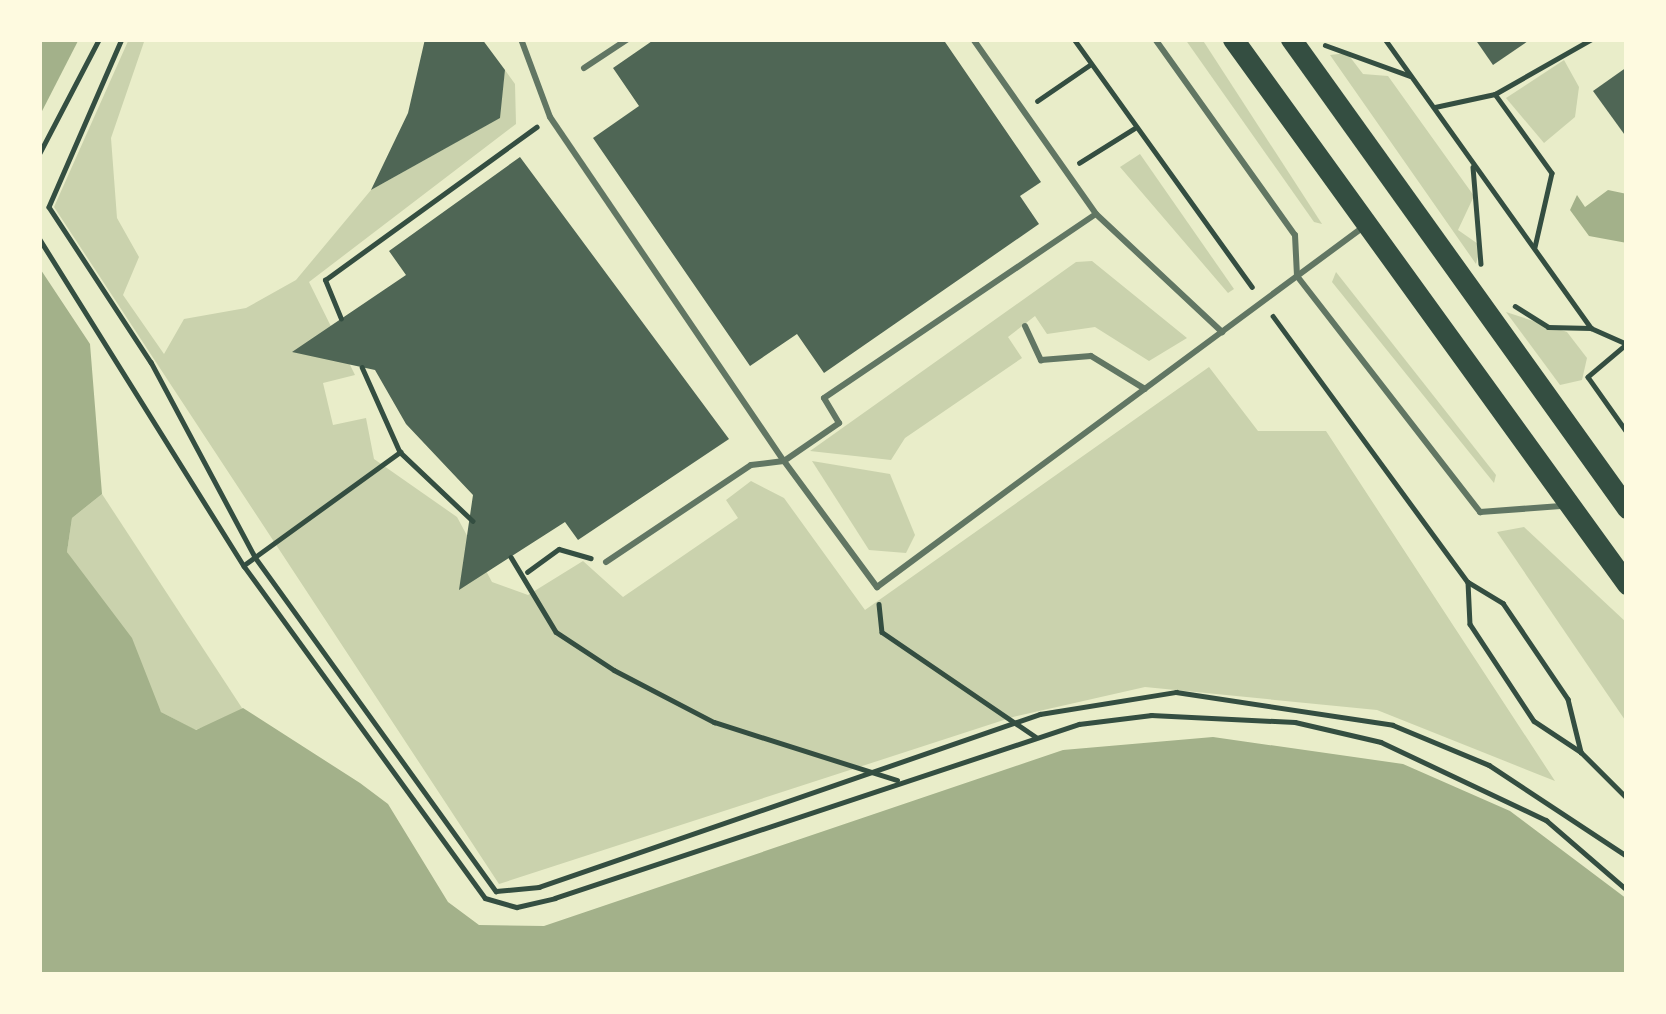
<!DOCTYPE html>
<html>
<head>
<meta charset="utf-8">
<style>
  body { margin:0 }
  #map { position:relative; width:1666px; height:1014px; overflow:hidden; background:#e9edc9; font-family:"Roboto Condensed",sans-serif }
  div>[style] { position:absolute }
  .green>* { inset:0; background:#cad2ad }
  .water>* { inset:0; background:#a3b18a }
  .building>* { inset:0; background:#4f6655 }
  .path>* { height:4.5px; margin:-2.25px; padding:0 2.25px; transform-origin:2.25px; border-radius:2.25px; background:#344e41 }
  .service>* { height:6px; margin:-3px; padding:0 3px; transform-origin:3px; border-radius:3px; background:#617663 }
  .primary>* { height:21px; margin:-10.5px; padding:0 10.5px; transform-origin:10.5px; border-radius:10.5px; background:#344e41 }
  span { translate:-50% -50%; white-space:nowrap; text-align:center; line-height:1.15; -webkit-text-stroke:10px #fefae0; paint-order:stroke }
  .frame { position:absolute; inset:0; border:42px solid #fefae0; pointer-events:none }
</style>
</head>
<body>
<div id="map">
  <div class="green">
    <i style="clip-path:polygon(129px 39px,145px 39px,111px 138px,117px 218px,139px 257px,123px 295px,164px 354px,184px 319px,246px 308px,296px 280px,371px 190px,499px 118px,505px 70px,515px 84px,516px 124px,309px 282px,355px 375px,323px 383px,333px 425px,366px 418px,374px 459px,457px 517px,492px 582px,528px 595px,583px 561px,623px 597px,738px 518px,726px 500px,751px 481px,784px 498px,865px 610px,1209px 367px,1258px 431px,1326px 431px,1555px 781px,1377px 710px,1145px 687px,1013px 717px,499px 884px,54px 207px)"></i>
    <i style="clip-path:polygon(1185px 39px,1202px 39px,1322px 224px,1314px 222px)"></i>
    <i style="clip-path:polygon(1347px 53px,1363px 74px,1388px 76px,1474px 196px,1458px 230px,1481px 246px,1476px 264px,1330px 55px)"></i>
    <i style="clip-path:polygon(1564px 60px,1579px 87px,1575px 117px,1544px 143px,1506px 98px)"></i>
    <i style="clip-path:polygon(1140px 154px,1234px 289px,1228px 293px,1120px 167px)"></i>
    <i style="clip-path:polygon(1092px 261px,1187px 338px,1149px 361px,1095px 327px,1047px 334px,1035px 316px,1008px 337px,1022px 358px,905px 438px,891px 460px,810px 451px,1076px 262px)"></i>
    <i style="clip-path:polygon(1336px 272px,1496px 475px,1494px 483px,1332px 282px)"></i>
    <i style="clip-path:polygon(1506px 312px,1567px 332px,1587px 358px,1582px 380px,1560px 385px)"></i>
    <i style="clip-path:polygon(812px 461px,890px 474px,915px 535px,906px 553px,869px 550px)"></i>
    <i style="clip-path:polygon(102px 494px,242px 708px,238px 715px,195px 730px,161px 712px,67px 552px,72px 518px)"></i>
    <i style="clip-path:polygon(1524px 527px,1627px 623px,1627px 723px,1497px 532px)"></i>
  </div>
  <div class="water">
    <i style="clip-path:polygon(39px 39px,79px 39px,39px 117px)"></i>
    <i style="clip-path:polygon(1608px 190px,1627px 194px,1627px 243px,1589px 236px,1570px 210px,1577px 195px,1585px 207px)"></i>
    <i style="clip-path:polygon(39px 267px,90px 344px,102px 494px,72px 518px,67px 552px,132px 638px,161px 712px,196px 730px,243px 708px,360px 783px,388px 804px,448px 902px,479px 925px,544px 926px,1063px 750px,1213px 737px,1403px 764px,1510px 811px,1627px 899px,1627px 975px,39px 975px)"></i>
  </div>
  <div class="building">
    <i style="clip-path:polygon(425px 39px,482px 39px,505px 70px,500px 118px,371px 190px,408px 113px)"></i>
    <i style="clip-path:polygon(655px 39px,943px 39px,1041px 182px,1020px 196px,1039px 224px,824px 373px,797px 334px,750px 366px,593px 138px,639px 106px,613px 68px)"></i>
    <i style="clip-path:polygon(1475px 39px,1531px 39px,1493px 65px)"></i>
    <i style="clip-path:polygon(1627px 67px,1627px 138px,1593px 91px)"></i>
    <i style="clip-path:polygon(520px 157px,729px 439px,578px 540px,565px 522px,459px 590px,473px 495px,406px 424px,375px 370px,292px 352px,406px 275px,389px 251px)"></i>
  </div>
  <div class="path">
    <i style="left:122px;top:39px;width:183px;rotate:113.5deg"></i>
    <i style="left:49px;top:207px;width:186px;rotate:56.7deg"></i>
    <i style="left:151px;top:362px;width:221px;rotate:61.9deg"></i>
    <i style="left:255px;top:557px;width:412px;rotate:54.2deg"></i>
    <i style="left:496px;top:891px;width:43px;rotate:-5.3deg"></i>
    <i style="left:539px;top:887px;width:530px;rotate:-19.05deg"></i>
    <i style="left:1040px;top:714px;width:138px;rotate:-9.2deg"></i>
    <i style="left:1176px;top:692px;width:219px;rotate:8.6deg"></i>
    <i style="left:1393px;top:725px;width:104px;rotate:22.6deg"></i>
    <i style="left:1489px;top:765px;width:165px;rotate:33.4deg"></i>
    <i style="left:1074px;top:39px;width:305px;rotate:54.3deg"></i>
    <i style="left:1385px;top:39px;width:355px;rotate:54.5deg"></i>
    <i style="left:1591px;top:328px;width:39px;rotate:24deg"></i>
    <i style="left:1325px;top:45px;width:90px;rotate:20deg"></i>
    <i style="left:1495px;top:94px;width:112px;rotate:-29.6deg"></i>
    <i style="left:1037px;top:101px;width:65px;rotate:-34.4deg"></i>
    <i style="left:1435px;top:107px;width:61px;rotate:-12.2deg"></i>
    <i style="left:1495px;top:94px;width:97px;rotate:54.2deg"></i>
    <i style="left:1552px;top:173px;width:76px;rotate:102.9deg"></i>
    <i style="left:39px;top:154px;width:130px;rotate:-62.4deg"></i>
    <i style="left:1079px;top:163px;width:66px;rotate:-32deg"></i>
    <i style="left:1473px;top:167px;width:97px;rotate:85.3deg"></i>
    <i style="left:39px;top:238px;width:387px;rotate:58deg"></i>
    <i style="left:244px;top:566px;width:410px;rotate:54deg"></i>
    <i style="left:485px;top:898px;width:33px;rotate:16deg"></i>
    <i style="left:517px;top:907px;width:39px;rotate:-13deg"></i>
    <i style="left:555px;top:898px;width:552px;rotate:-18.37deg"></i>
    <i style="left:1079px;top:724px;width:73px;rotate:-7.1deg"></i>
    <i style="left:1151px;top:715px;width:144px;rotate:2.8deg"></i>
    <i style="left:1295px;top:722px;width:88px;rotate:13.1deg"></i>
    <i style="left:1381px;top:742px;width:183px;rotate:25.3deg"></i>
    <i style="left:1546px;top:820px;width:107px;rotate:40.8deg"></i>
    <i style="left:1515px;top:306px;width:39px;rotate:32deg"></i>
    <i style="left:1548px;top:327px;width:43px;rotate:1.3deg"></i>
    <i style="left:1273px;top:316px;width:330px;rotate:53.8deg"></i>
    <i style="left:1468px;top:582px;width:41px;rotate:31deg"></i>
    <i style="left:1503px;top:603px;width:116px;rotate:55.9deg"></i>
    <i style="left:1568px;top:699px;width:55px;rotate:76.2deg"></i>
    <i style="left:1581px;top:752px;width:65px;rotate:45deg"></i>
    <i style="left:341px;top:319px;width:42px;rotate:-112.3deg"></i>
    <i style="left:325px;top:280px;width:261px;rotate:-35.9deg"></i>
    <i style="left:1627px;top:344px;width:51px;rotate:139.8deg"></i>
    <i style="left:1588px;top:377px;width:67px;rotate:54.7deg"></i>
    <i style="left:362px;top:367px;width:93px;rotate:65.9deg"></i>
    <i style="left:400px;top:452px;width:100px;rotate:43.4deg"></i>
    <i style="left:511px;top:557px;width:87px;rotate:59deg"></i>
    <i style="left:556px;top:632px;width:69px;rotate:33.2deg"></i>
    <i style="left:614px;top:670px;width:113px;rotate:27.5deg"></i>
    <i style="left:714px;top:722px;width:192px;rotate:17.6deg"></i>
    <i style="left:244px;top:565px;width:193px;rotate:-35.9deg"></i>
    <i style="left:527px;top:572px;width:39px;rotate:-36deg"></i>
    <i style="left:559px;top:549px;width:33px;rotate:16deg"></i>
    <i style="left:1468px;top:582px;width:42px;rotate:87.3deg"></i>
    <i style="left:1470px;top:624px;width:116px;rotate:56.6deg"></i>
    <i style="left:1534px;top:721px;width:56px;rotate:33.4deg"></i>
    <i style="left:879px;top:604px;width:28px;rotate:84deg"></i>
    <i style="left:882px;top:632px;width:186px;rotate:34.3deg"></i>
  </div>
  <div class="service">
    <i style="left:521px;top:39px;width:83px;rotate:69.6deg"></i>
    <i style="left:550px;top:117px;width:416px;rotate:55.8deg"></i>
    <i style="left:784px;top:461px;width:67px;rotate:-34.6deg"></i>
    <i style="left:839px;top:423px;width:29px;rotate:-121deg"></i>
    <i style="left:824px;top:398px;width:328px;rotate:-34.1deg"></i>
    <i style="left:973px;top:39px;width:214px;rotate:54.9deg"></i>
    <i style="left:1096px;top:214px;width:173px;rotate:43.1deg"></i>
    <i style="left:1155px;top:39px;width:241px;rotate:54.5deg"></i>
    <i style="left:1295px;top:235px;width:41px;rotate:87.2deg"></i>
    <i style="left:1297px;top:276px;width:299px;rotate:52.2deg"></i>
    <i style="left:1480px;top:512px;width:81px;rotate:-4.2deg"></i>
    <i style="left:584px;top:68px;width:53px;rotate:-33.4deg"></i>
    <i style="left:1025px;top:326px;width:38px;rotate:65deg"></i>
    <i style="left:1041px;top:360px;width:50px;rotate:-4.6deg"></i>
    <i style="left:1091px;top:356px;width:63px;rotate:31.4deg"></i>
    <i style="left:606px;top:562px;width:174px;rotate:-33.8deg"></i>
    <i style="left:751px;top:465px;width:33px;rotate:-7deg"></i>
    <i style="left:784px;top:461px;width:157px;rotate:53.6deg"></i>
    <i style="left:877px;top:587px;width:603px;rotate:-36.51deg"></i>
  </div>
  <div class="primary">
    <i style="left:1233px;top:39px;width:673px;rotate:54.14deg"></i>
    <i style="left:1291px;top:39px;width:577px;rotate:54.38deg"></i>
  </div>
  <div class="frame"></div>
</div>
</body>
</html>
